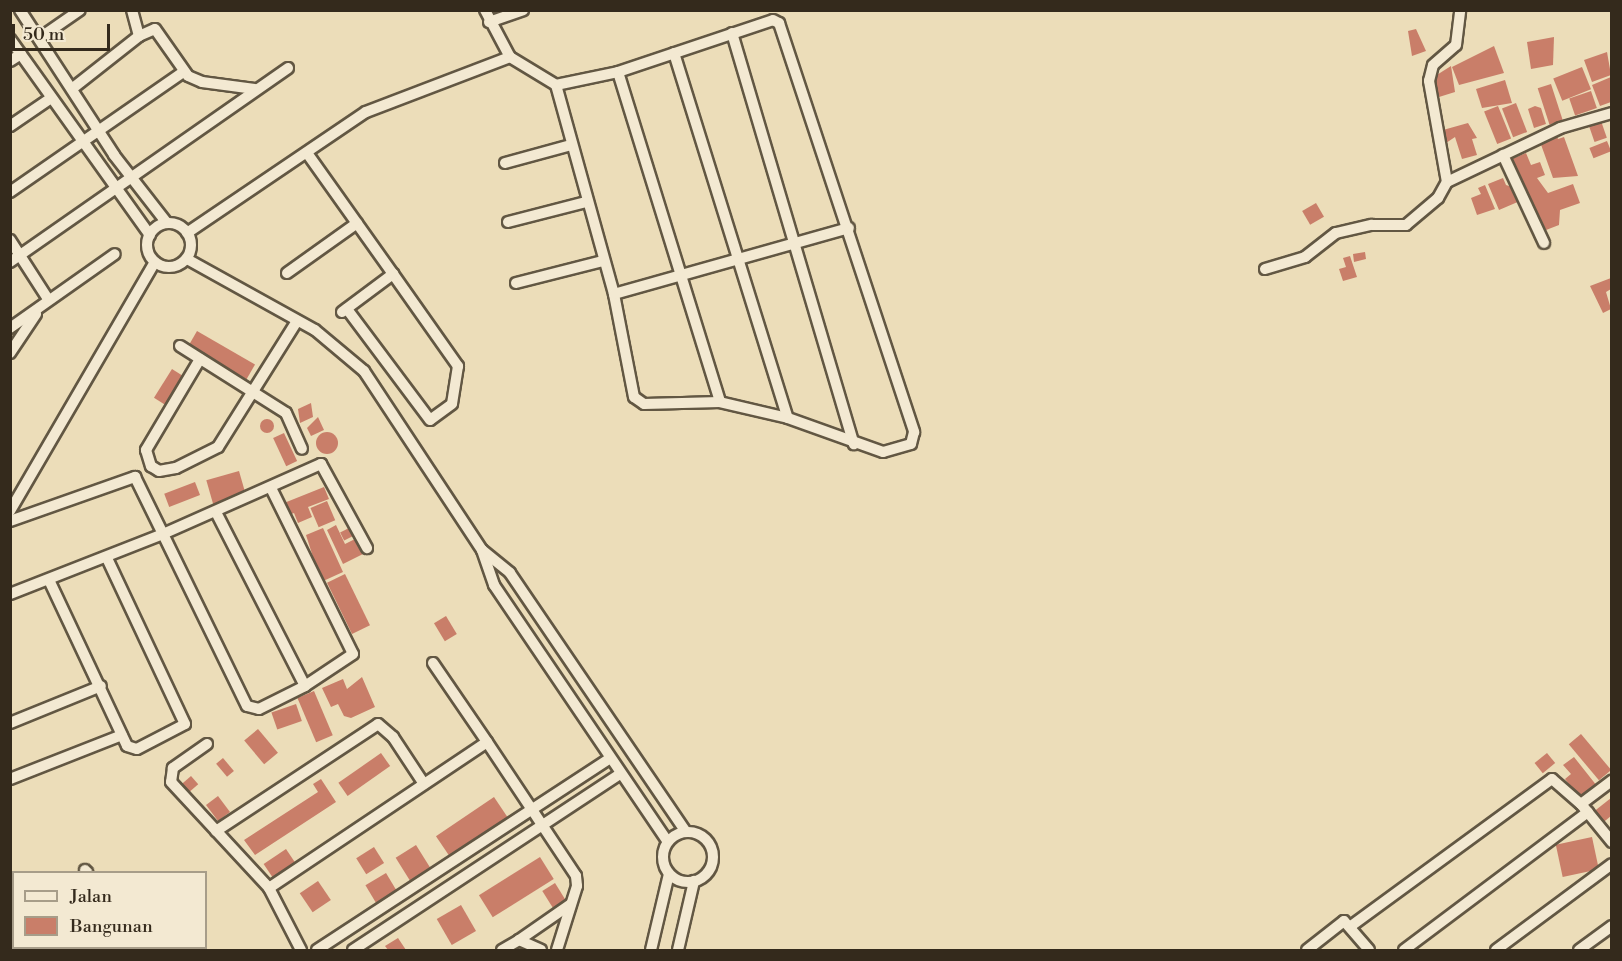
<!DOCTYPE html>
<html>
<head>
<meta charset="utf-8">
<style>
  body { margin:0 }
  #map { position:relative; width:1622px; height:961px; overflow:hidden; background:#ecddb9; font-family:"Libre Bodoni",serif }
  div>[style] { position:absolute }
  .building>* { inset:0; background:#c97e69; transform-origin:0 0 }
  .round { border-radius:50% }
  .roads { filter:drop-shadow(2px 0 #625743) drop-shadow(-2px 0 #625743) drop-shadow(0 2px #625743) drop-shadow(0 -2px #625743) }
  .minor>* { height:10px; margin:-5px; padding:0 5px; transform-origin:5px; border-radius:5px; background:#f3e9d2 }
  .minor>.ring { margin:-5px; padding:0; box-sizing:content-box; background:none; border:10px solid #f3e9d2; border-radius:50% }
  span { translate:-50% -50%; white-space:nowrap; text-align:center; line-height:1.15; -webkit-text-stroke:4.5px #f3e9d2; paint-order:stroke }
  .frame { position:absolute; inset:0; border:12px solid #342a1c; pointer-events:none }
  .legend { position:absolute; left:12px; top:871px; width:195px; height:78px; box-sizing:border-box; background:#f3e9d2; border:2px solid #a79d89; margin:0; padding:8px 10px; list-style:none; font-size:18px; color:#342a1c }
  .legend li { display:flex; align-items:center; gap:12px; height:30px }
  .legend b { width:30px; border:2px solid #a79d89 }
  .scale { position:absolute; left:12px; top:24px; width:98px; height:27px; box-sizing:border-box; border:3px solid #342a1c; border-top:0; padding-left:8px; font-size:18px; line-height:21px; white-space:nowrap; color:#342a1c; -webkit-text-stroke:4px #f3e9d2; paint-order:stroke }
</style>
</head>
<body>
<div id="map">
  <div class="building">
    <i style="clip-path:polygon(1416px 29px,1426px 51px,1412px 56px,1408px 31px)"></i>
    <i style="clip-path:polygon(1554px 37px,1553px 65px,1531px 69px,1527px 42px)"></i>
    <i style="clip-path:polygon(1494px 46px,1504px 73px,1459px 85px,1452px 67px)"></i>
    <i style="clip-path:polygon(1607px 52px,1611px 75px,1592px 82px,1584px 60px)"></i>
    <i style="clip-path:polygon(1451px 66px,1455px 92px,1439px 97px,1432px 78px)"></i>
    <i style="left:1582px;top:67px;width:24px;height:31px;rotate:68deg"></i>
    <i style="clip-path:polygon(1611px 77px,1611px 102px,1600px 106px,1592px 85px)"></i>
    <i style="clip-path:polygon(1505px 80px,1512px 103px,1482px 108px,1476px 89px)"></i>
    <i style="left:1551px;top:84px;width:38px;height:14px;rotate:72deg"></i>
    <i style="left:1591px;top:91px;width:18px;height:23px;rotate:71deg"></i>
    <i style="left:1516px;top:103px;width:31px;height:15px;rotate:69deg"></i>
    <i style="left:1498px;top:106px;width:35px;height:15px;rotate:68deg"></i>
    <i style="clip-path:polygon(1535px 106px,1541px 108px,1546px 124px,1534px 128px,1528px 109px)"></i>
    <i style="left:1600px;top:118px;width:21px;height:13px;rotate:71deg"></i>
    <i style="clip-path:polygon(1468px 123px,1477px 138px,1472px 139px,1477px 155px,1462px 159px,1455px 137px,1446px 143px,1443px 130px)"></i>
    <i style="clip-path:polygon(1556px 133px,1558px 139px,1564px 137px,1578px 176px,1553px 178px,1539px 139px)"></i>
    <i style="left:1607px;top:141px;width:11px;height:19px;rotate:68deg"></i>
    <i style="clip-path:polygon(1526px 153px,1531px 165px,1540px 162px,1545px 175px,1537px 178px,1548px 193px,1573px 184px,1580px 203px,1560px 210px,1559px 225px,1546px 230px,1512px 159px)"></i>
    <i style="clip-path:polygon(1503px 178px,1506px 185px,1515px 188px,1520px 201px,1499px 210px,1488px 184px)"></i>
    <i style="clip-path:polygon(1485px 185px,1495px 209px,1477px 215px,1471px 198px,1481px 194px,1478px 188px)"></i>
    <i style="left:1316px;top:203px;width:16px;height:16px;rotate:60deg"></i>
    <i style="clip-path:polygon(1365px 252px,1366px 259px,1354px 262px,1353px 254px)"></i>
    <i style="clip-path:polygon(1350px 256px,1357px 277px,1343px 281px,1339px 269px,1346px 267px,1343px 258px)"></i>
    <i style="clip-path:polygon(1611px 278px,1611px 289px,1606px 292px,1611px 309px,1603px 313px,1590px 286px)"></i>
    <i style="left:197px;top:331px;width:67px;height:17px;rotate:30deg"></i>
    <i style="left:172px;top:369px;width:13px;height:34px;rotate:32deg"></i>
    <i style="clip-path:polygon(311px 403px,313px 417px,300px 423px,298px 409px)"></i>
    <i style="clip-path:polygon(318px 417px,324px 430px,311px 436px,307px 428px)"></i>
    <i class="round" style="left:260px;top:419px;width:14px;height:14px"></i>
    <i class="round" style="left:316px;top:432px;width:22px;height:22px"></i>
    <i style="left:284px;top:433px;width:31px;height:12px;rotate:65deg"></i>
    <i style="left:239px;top:471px;width:26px;height:34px;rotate:74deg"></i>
    <i style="left:195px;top:482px;width:14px;height:33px;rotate:69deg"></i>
    <i style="clip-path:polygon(324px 487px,329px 499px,308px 507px,312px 517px,298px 523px,294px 513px,289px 515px,284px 503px)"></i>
    <i style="left:327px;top:501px;width:21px;height:18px;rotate:67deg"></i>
    <i style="clip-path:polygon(336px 525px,345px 544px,355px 539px,363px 554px,343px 564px,327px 530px)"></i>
    <i style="clip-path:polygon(323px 528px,343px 572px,321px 582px,306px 535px)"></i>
    <i style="left:349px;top:528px;width:9px;height:10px;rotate:63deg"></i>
    <i style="left:345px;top:574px;width:57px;height:20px;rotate:64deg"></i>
    <i style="left:446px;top:616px;width:21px;height:14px;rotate:59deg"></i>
    <i style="clip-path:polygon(362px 677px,375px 707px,351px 718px,344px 716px,338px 704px,331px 707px,322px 688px,343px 679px,347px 689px)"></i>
    <i style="left:314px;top:691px;width:48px;height:18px;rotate:67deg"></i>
    <i style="left:296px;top:704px;width:18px;height:26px;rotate:71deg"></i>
    <i style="left:258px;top:729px;width:31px;height:18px;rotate:50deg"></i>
    <i style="left:1581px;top:734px;width:47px;height:16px;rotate:50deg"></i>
    <i style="left:381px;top:753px;width:16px;height:52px;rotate:55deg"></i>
    <i style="left:1547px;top:753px;width:13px;height:16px;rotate:51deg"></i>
    <i style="clip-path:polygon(1574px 757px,1597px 786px,1580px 799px,1565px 779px,1571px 774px,1563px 765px)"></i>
    <i style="left:223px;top:758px;width:17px;height:9px;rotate:50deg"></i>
    <i style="left:191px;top:776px;width:11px;height:13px;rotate:49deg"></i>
    <i style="clip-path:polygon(321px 779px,336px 802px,255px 855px,244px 840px,318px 792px,313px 784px)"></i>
    <i style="left:218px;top:796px;width:20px;height:15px;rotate:53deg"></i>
    <i style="left:494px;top:797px;width:27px;height:70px;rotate:56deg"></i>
    <i style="clip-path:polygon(1611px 798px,1611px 816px,1600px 825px,1592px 813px)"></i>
    <i style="left:1592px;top:837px;width:33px;height:37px;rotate:78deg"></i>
    <i style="left:416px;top:845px;width:28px;height:24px;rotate:58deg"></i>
    <i style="left:374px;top:847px;width:19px;height:21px;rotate:58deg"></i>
    <i style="left:286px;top:849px;width:18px;height:27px;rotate:56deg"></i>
    <i style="left:540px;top:857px;width:26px;height:72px;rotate:58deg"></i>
    <i style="left:386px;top:873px;width:23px;height:24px;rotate:59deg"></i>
    <i style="left:318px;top:881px;width:23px;height:22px;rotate:56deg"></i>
    <i style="left:555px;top:883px;width:22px;height:15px;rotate:58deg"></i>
    <i style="left:461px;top:905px;width:30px;height:28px;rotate:60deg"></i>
    <i style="clip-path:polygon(398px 938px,406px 950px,388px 950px,385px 946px)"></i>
  </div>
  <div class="roads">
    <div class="minor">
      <i style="left:20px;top:10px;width:173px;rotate:57deg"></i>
      <i style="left:114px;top:155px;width:86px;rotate:52.1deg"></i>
      <i style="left:132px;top:10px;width:27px;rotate:75deg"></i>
      <i style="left:485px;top:10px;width:53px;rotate:62deg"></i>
      <i style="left:510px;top:57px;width:54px;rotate:31.3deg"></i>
      <i style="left:556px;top:85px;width:63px;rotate:-11.8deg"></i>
      <i style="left:618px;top:72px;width:163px;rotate:-18.5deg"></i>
      <i style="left:773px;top:20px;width:7px;rotate:27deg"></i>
      <i style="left:779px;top:23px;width:431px;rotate:71.7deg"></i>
      <i style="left:914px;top:432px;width:12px;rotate:104deg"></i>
      <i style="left:911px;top:444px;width:29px;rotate:164deg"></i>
      <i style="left:883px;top:452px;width:101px;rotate:-160.3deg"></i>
      <i style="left:788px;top:418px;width:70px;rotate:-166.8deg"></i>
      <i style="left:720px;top:402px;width:76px;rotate:178.5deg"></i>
      <i style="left:644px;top:404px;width:12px;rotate:-145deg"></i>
      <i style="left:634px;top:397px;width:105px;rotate:-101deg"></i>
      <i style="left:614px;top:294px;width:217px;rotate:-105.5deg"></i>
      <i style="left:489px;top:22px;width:36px;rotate:-19deg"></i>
      <i style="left:732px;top:33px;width:429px;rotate:73.5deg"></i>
      <i style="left:41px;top:37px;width:47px;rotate:-34.7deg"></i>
      <i style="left:10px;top:39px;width:241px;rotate:54.5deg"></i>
      <i style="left:674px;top:53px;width:382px;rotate:72.7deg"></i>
      <i style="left:10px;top:61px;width:13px;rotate:-32deg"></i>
      <i style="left:618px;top:72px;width:345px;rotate:72.8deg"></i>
      <i style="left:73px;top:88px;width:84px;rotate:-38.2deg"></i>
      <i style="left:139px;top:36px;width:17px;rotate:-24deg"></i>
      <i style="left:155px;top:29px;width:57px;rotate:54.9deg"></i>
      <i style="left:188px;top:76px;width:15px;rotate:23deg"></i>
      <i style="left:202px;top:82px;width:53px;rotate:7.5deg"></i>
      <i style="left:10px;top:126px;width:50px;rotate:-34.3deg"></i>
      <i style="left:307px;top:153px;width:148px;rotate:54.6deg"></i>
      <i style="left:1503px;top:155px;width:97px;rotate:65deg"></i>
      <i style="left:505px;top:163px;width:68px;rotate:-15.3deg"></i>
      <i style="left:1447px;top:182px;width:103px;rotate:-100.1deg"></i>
      <i style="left:1429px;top:81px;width:16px;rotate:-76deg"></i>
      <i style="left:1433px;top:65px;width:30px;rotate:-41deg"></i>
      <i style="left:1456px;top:45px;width:35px;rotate:-83deg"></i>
      <i style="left:10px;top:192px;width:211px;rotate:-34.7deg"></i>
      <i style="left:508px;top:222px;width:81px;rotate:-14.4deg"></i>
      <i class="ring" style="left:147px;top:223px;width:34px;height:34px"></i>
      <i style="left:187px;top:233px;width:216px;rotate:-34.1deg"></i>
      <i style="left:366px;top:112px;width:154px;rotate:-20.9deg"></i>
      <i style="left:10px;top:240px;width:70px;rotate:57.2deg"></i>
      <i style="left:187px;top:259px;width:146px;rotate:29deg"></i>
      <i style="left:315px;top:330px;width:64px;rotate:39.9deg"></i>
      <i style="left:364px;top:371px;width:214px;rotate:56.6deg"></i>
      <i style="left:482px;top:550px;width:37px;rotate:71deg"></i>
      <i style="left:494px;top:585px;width:310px;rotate:55.9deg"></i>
      <i style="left:10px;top:262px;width:339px;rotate:-34.9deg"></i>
      <i style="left:1265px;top:269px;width:42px;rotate:-16.7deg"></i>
      <i style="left:1305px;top:257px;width:39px;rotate:-38deg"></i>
      <i style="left:1336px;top:233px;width:37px;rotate:-13deg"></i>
      <i style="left:1372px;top:225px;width:34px"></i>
      <i style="left:1406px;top:225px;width:42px;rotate:-40.2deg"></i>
      <i style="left:1438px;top:198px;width:18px;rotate:-61deg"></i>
      <i style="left:1447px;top:182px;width:125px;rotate:-25.5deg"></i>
      <i style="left:1560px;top:128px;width:54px;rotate:-16.1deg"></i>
      <i style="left:287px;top:273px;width:86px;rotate:-35.5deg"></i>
      <i style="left:516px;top:283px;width:90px;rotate:-14.2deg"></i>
      <i style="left:614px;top:294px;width:244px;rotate:-15.7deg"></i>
      <i style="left:342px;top:312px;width:64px;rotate:-36.7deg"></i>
      <i style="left:393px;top:274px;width:113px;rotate:54.8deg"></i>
      <i style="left:458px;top:366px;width:38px;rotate:99deg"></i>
      <i style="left:452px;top:404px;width:27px;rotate:144deg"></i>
      <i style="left:430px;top:420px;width:139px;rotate:-126.8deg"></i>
      <i style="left:10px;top:328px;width:128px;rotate:-35.2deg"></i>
      <i style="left:180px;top:346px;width:125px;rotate:32.3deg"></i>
      <i style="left:286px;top:413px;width:39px;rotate:66deg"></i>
      <i style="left:10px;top:353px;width:47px;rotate:-56.3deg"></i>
      <i style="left:200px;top:359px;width:106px;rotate:120.7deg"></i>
      <i style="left:146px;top:450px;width:17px;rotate:73deg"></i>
      <i style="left:151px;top:466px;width:9px;rotate:32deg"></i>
      <i style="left:159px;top:471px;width:17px;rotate:-10deg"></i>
      <i style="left:176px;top:468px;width:47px;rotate:-26.6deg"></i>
      <i style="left:218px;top:447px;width:149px;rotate:-57.9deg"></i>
      <i style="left:271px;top:488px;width:185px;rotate:63.7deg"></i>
      <i style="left:353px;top:654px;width:58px;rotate:146.3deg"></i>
      <i style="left:10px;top:511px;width:288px;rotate:-59.8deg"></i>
      <i style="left:10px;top:521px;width:133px;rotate:-19.4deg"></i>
      <i style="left:135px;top:477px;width:64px;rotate:63.8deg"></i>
      <i style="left:163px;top:534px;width:173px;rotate:-23.9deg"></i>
      <i style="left:321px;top:464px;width:96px;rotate:61.3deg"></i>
      <i style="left:482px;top:550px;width:36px;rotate:39deg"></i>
      <i style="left:510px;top:573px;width:313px;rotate:55.8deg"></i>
      <i style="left:49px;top:580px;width:183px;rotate:64.8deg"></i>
      <i style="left:127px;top:746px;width:10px;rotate:17deg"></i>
      <i style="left:137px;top:749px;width:54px;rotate:-27.5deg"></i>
      <i style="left:185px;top:724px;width:183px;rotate:-115.2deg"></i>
      <i style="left:10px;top:594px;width:164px;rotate:-21.4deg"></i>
      <i style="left:163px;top:534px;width:191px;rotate:64deg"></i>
      <i style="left:247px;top:706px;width:12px;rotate:14deg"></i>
      <i style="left:259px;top:709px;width:51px;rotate:-26.6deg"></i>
      <i style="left:305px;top:686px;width:195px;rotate:-117.1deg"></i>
      <i style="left:433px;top:663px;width:96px;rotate:55.6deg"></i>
      <i style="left:10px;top:723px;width:98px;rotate:-22.1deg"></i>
      <i style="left:207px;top:744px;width:42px;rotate:144.8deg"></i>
      <i style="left:173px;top:768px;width:14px;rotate:98deg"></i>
      <i style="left:171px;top:782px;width:144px;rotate:47.2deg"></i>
      <i style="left:269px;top:888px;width:262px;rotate:-33.8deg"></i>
      <i style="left:487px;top:742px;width:161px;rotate:56.4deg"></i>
      <i style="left:576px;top:876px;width:10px;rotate:84deg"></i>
      <i style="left:577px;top:886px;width:67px;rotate:107.4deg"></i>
      <i style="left:10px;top:779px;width:120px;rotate:-21.4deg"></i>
      <i style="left:1581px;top:804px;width:39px;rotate:-37deg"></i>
      <i style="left:216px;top:831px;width:194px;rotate:-33.4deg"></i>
      <i style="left:378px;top:724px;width:20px;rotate:41deg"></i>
      <i style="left:393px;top:737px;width:56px;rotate:56.6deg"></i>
      <i class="ring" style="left:663px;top:832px;width:40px;height:40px"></i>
      <i style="left:85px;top:870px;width:3px;rotate:45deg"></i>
      <i style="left:269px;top:888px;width:70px;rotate:62.7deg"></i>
      <i style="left:1351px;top:926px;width:249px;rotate:-36.2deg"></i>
      <i style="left:1552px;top:779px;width:38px;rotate:41deg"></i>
      <i style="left:1581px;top:804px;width:49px;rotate:50.8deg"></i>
      <i style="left:519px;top:940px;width:63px;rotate:-34.7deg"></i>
      <i style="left:182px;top:950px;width:5px;rotate:-22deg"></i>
      <i style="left:317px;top:950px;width:350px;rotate:-33.2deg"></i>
      <i style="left:353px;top:950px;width:320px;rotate:-33.4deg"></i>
      <i style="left:502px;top:950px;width:20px;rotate:-30deg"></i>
      <i style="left:519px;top:940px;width:24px;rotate:24deg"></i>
      <i style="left:651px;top:950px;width:78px;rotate:-76.7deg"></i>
      <i style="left:678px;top:950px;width:71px;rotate:-76.9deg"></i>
      <i style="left:1307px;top:950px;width:47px;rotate:-38.1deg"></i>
      <i style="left:1344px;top:921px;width:38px;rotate:49deg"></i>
      <i style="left:1404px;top:950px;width:230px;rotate:-36.9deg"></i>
      <i style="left:1496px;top:950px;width:144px;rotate:-36.6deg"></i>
      <i style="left:1579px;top:950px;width:41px;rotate:-36deg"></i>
    </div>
  </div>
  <div class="frame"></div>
  <ul class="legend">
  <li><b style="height:8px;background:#f3e9d2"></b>Jalan</li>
  <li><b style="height:16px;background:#c97e69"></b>Bangunan</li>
  </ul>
  <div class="scale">50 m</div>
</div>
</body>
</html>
